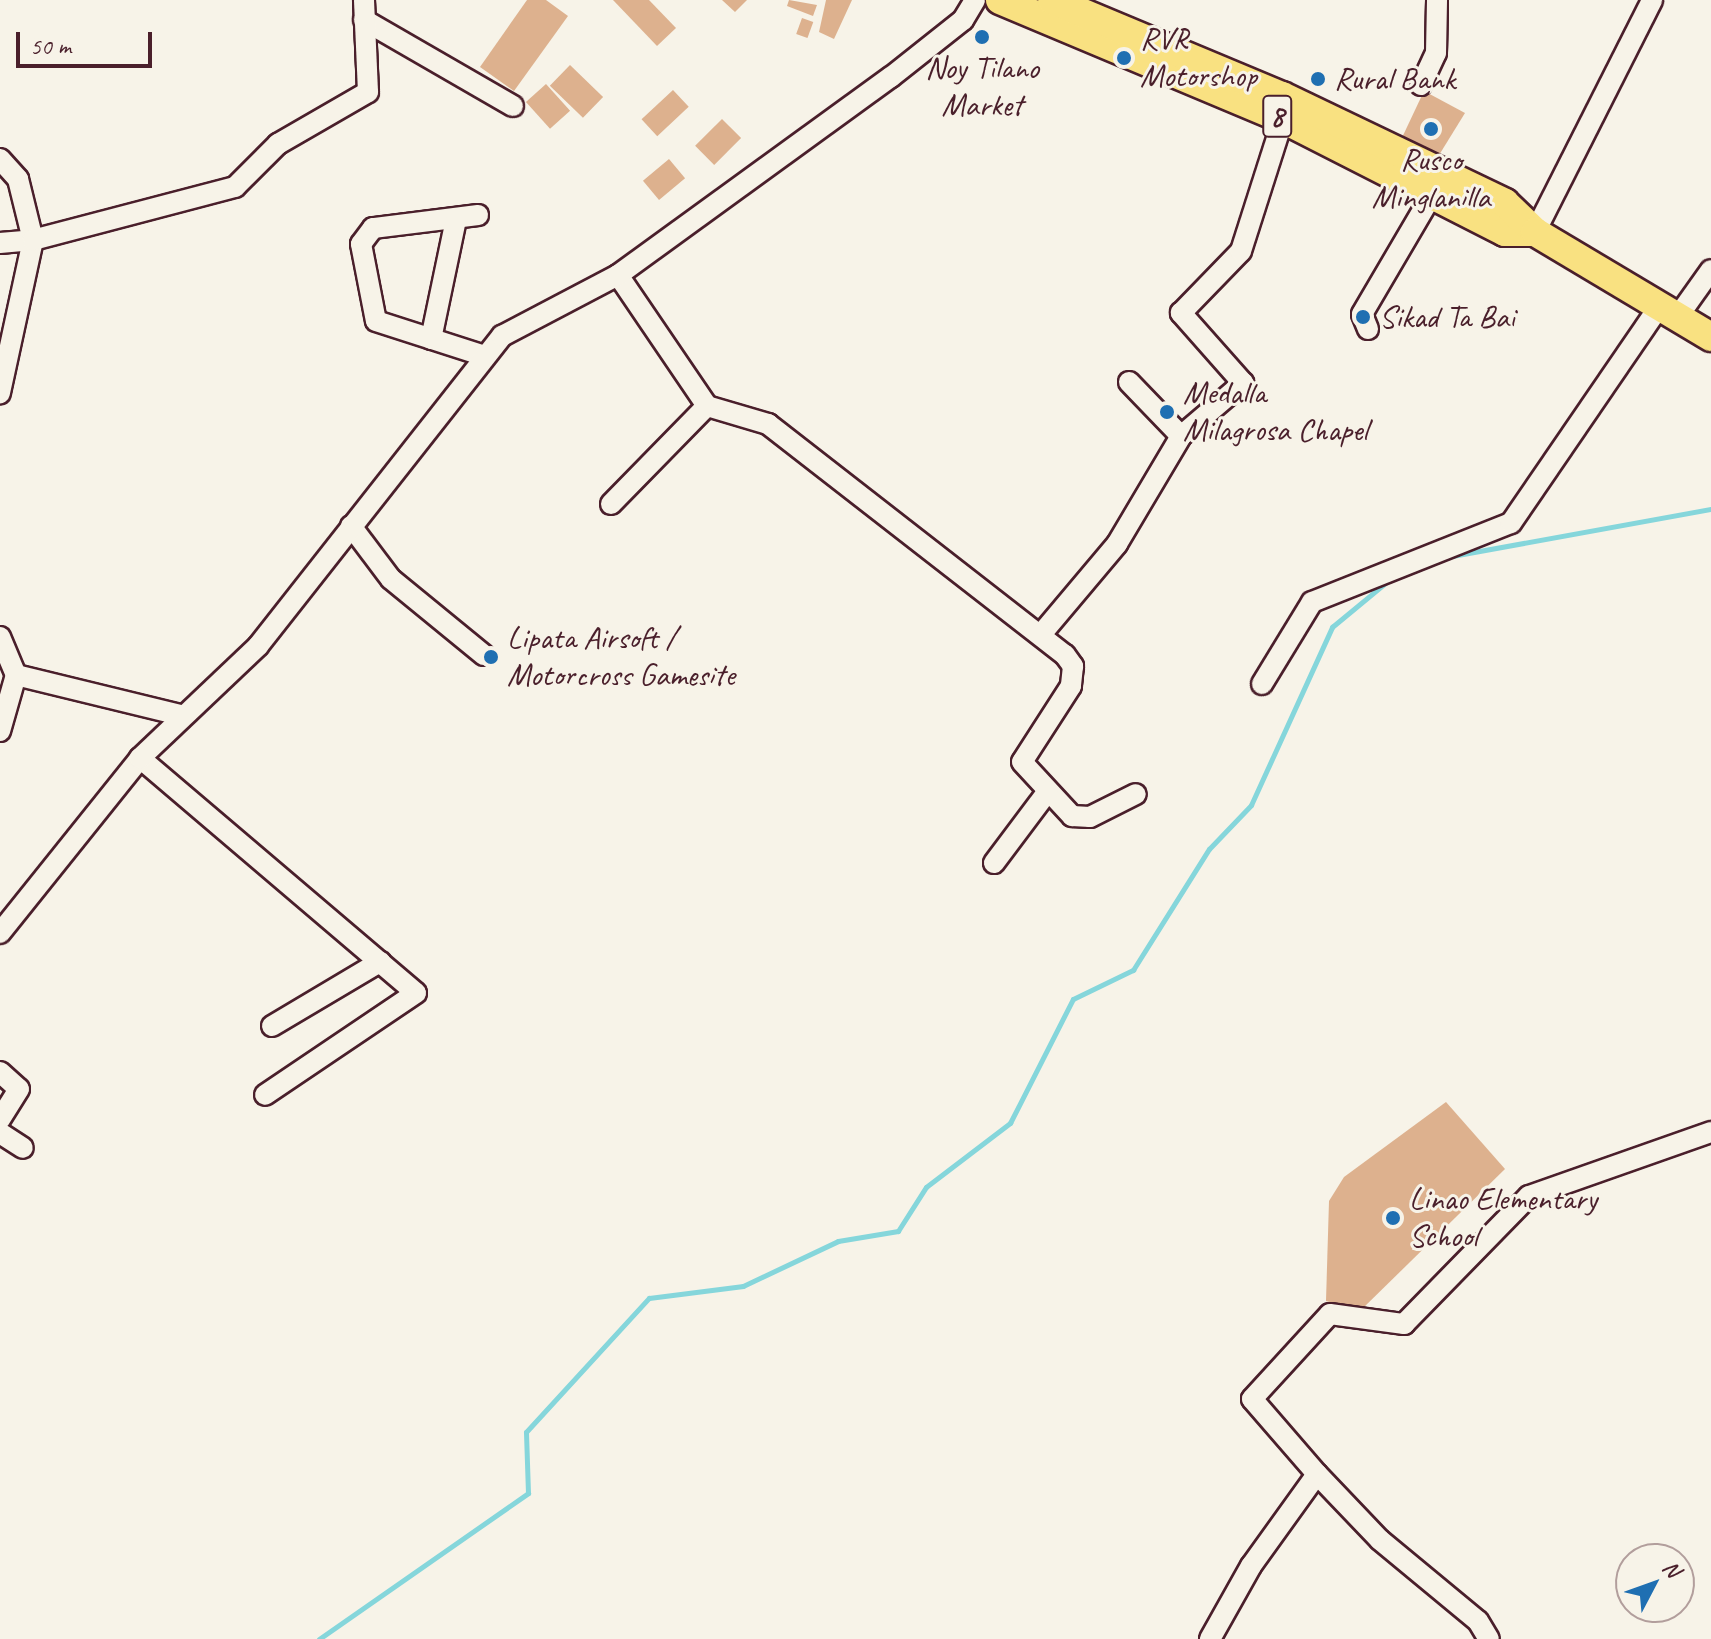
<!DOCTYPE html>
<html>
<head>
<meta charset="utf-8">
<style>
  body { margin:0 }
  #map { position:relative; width:1711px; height:1639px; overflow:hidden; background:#f7f3e8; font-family:Caveat,sans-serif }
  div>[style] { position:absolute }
  .stream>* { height:5px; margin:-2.5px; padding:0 2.5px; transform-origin:2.5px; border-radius:2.5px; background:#85d6db }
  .building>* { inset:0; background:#ddb18e; transform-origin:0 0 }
  .roads { filter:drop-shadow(2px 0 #4a1f2b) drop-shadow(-2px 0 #4a1f2b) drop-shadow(0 2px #4a1f2b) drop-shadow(0 -2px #4a1f2b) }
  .minor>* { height:20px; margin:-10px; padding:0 10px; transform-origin:10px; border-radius:10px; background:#f7f3e8 }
  .highway>* { height:28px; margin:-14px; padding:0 14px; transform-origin:14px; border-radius:14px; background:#f9e181 }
  .dots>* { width:22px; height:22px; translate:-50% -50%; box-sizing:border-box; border:4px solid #f7f3e8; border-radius:50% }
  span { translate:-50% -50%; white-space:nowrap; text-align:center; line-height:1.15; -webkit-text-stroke:6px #f7f3e8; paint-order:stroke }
  .shield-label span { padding:2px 6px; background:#f7f3e8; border:2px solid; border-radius:6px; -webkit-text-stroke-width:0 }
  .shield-label { font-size:30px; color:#4a1f2b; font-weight:700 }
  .poi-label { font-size:32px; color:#4a1f2b }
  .left { translate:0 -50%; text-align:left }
  .north { position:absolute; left:1615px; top:1543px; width:80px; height:80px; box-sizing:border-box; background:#f7f3e8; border:2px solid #b29e9c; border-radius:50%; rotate:49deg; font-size:22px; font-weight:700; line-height:32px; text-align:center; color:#4a1f2b }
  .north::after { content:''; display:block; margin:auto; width:28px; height:36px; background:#1f6fb2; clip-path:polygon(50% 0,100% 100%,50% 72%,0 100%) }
  .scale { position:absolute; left:16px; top:32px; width:136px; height:36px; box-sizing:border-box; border:4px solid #4a1f2b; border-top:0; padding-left:10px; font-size:24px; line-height:28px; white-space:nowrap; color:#4a1f2b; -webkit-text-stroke:6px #f7f3e8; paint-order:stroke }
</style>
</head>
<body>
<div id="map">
  <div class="stream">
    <i style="left:1452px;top:556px;width:263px;rotate:-10.3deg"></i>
    <i style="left:319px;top:1639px;width:255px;rotate:-34.9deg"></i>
    <i style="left:528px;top:1493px;width:61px;rotate:-91.9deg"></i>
    <i style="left:526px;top:1432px;width:182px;rotate:-47.5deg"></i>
    <i style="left:649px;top:1298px;width:95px;rotate:-7.3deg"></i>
    <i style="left:743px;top:1286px;width:105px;rotate:-25.3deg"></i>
    <i style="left:838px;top:1241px;width:61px;rotate:-9.5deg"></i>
    <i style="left:898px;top:1231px;width:52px;rotate:-57.5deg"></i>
    <i style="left:926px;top:1187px;width:106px;rotate:-37.3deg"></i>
    <i style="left:1010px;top:1123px;width:139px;rotate:-63.1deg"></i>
    <i style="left:1073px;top:999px;width:67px;rotate:-25.8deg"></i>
    <i style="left:1133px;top:970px;width:143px;rotate:-57.9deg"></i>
    <i style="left:1209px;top:849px;width:61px;rotate:-46.3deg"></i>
    <i style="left:1251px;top:805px;width:196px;rotate:-65.5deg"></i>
    <i style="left:1332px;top:627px;width:74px;rotate:-39.5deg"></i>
  </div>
  <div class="building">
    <i style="clip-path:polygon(527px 0,546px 0,568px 16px,514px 91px,480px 67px)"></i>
    <i style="clip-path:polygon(613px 0,649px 0,676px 28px,657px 46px)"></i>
    <i style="clip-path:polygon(722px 0,747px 0,735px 12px)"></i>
    <i style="clip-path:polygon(789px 0,817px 5px,813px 16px,787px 6px)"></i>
    <i style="clip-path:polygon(826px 0,852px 0,834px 39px,819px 32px)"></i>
    <i style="left:802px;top:18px;width:12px;height:17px;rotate:20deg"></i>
    <i style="left:570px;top:65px;width:46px;height:29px;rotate:44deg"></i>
    <i style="left:546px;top:84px;width:36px;height:27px;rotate:48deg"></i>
    <i style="left:673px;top:90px;width:23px;height:43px;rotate:47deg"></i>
    <i style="clip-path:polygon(1424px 91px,1465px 113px,1436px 160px,1399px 144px)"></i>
    <i style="left:722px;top:119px;width:27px;height:38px;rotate:45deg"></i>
    <i style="left:669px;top:159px;width:25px;height:34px;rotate:50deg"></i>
    <i style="clip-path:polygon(1446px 1102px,1505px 1169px,1360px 1311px,1326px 1301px,1329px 1201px,1344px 1177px)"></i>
  </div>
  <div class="roads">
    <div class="minor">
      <i style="left:364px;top:20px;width:172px;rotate:30deg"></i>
      <i style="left:1421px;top:85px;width:35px;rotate:-65deg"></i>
      <i style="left:1436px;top:53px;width:53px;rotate:-88.9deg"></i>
      <i style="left:0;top:159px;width:27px;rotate:48deg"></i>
      <i style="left:18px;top:179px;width:63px;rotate:76.2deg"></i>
      <i style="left:33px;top:240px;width:157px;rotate:102.2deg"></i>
      <i style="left:478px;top:215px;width:106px;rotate:172.9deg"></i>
      <i style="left:373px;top:228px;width:20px;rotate:127deg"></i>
      <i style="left:361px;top:244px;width:78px;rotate:79deg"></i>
      <i style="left:376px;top:321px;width:111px;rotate:17.8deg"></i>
      <i style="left:1535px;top:232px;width:260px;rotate:-63.2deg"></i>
      <i style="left:0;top:243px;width:33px;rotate:-5deg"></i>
      <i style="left:33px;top:240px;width:209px;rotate:-14.7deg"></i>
      <i style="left:235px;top:187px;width:61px;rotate:-45deg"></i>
      <i style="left:278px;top:144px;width:104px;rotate:-30deg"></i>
      <i style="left:368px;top:92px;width:92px;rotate:-92.5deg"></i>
      <i style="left:618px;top:275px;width:158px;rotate:55.8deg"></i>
      <i style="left:707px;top:406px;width:64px;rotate:16.4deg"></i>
      <i style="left:768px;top:424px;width:376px;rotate:37.9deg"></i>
      <i style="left:1065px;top:655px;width:14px;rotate:54deg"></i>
      <i style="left:1073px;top:666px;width:20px;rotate:96deg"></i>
      <i style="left:1071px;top:686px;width:90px;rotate:122.8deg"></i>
      <i style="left:1022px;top:762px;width:74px;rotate:47.2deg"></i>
      <i style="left:1072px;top:816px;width:18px;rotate:3deg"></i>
      <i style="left:1090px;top:817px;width:51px;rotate:-26.6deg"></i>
      <i style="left:1679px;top:315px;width:55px;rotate:-54.6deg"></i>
      <i style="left:1368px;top:329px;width:16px;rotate:-112deg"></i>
      <i style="left:1362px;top:314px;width:140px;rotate:-59.6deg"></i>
      <i style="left:431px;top:339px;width:123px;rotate:-78.2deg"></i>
      <i style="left:1129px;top:382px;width:75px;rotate:46.1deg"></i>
      <i style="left:611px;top:504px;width:137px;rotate:-45.6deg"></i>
      <i style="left:351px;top:526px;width:66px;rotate:53deg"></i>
      <i style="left:391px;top:579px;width:120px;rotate:39.3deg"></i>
      <i style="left:1043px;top:632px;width:115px;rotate:-49.9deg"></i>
      <i style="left:1117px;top:544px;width:126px;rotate:-59.3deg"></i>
      <i style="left:1181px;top:436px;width:82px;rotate:-40.5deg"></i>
      <i style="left:1243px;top:383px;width:94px;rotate:-131.5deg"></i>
      <i style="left:1181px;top:313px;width:86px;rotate:-45.9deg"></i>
      <i style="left:1241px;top:251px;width:139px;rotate:-72.3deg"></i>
      <i style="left:0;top:637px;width:41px;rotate:67.2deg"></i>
      <i style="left:16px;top:675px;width:169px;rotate:13.7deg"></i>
      <i style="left:1262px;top:684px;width:96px;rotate:-58.6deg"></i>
      <i style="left:1312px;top:602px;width:214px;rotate:-21.7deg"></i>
      <i style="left:1511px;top:523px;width:265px;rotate:-55.6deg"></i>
      <i style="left:0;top:731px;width:58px;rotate:-74.1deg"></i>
      <i style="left:140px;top:758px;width:362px;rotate:40.4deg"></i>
      <i style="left:416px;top:993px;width:182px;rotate:146deg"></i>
      <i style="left:994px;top:863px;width:90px;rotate:-53.1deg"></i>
      <i style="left:0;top:933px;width:224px;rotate:-51.3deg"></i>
      <i style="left:140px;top:758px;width:163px;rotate:-43.5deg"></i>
      <i style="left:258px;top:646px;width:395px;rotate:-51.8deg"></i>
      <i style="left:502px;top:336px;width:131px;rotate:-27.7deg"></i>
      <i style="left:618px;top:275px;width:337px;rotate:-36deg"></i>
      <i style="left:891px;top:77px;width:92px;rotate:-38.4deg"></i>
      <i style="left:963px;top:20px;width:23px;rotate:-59deg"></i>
      <i style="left:272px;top:1026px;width:126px;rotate:-30.7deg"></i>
      <i style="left:0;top:1072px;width:25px;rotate:42deg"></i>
      <i style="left:19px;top:1089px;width:36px;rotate:122deg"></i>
      <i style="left:0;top:1133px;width:27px;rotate:33deg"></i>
      <i style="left:1317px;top:1474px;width:99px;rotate:-130.9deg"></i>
      <i style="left:1252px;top:1399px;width:115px;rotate:-47.5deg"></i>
      <i style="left:1330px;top:1314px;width:75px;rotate:7.7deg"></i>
      <i style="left:1404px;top:1324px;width:179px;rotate:-45.7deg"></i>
      <i style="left:1529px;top:1196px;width:193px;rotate:-19.4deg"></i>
      <i style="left:1210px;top:1639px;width:84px;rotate:-60.7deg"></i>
      <i style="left:1251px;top:1566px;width:113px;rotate:-54.3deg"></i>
      <i style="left:1317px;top:1474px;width:91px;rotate:46.3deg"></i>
      <i style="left:1380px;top:1540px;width:127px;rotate:39.6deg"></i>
      <i style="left:1478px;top:1621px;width:21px;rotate:59deg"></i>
    </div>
    <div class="highway">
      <i style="left:1000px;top:0;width:307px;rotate:22.8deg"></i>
      <i style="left:1283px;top:119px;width:249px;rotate:27deg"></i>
      <i style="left:1505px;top:232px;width:30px"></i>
      <i style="left:1052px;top:0;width:249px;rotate:22.7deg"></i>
      <i style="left:1282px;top:96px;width:247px;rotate:25.6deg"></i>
      <i style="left:1505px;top:203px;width:42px;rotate:44deg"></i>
      <i style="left:1535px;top:232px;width:205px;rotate:30.8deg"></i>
    </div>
  </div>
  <div class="dots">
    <i style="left:982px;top:37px;background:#1f6fb2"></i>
    <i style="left:1124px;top:58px;background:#1f6fb2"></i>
    <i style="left:1318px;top:79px;background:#1f6fb2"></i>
    <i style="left:1431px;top:129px;background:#1f6fb2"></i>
    <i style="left:1363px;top:317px;background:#1f6fb2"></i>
    <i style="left:1167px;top:412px;background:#1f6fb2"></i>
    <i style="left:491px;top:657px;background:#1f6fb2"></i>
    <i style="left:1393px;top:1218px;background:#1f6fb2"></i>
  </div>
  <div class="shield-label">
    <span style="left:1277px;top:116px">8</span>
  </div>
  <div class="poi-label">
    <span class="left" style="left:1140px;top:58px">RVR<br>Motorshop</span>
    <span style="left:982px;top:87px">Noy Tilano<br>Market</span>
    <span class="left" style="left:1334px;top:79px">Rural Bank</span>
    <span style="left:1431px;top:179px">Rusco<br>Minglanilla</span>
    <span class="left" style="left:1379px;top:317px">Sikad Ta Bai</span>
    <span class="left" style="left:1183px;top:412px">Medalla<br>Milagrosa Chapel</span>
    <span class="left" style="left:507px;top:657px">Lipata Airsoft /<br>Motorcross Gamesite</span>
    <span class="left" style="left:1409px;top:1218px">Linao Elementary<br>School</span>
  </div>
  <div class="north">N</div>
  <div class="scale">50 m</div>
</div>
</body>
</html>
